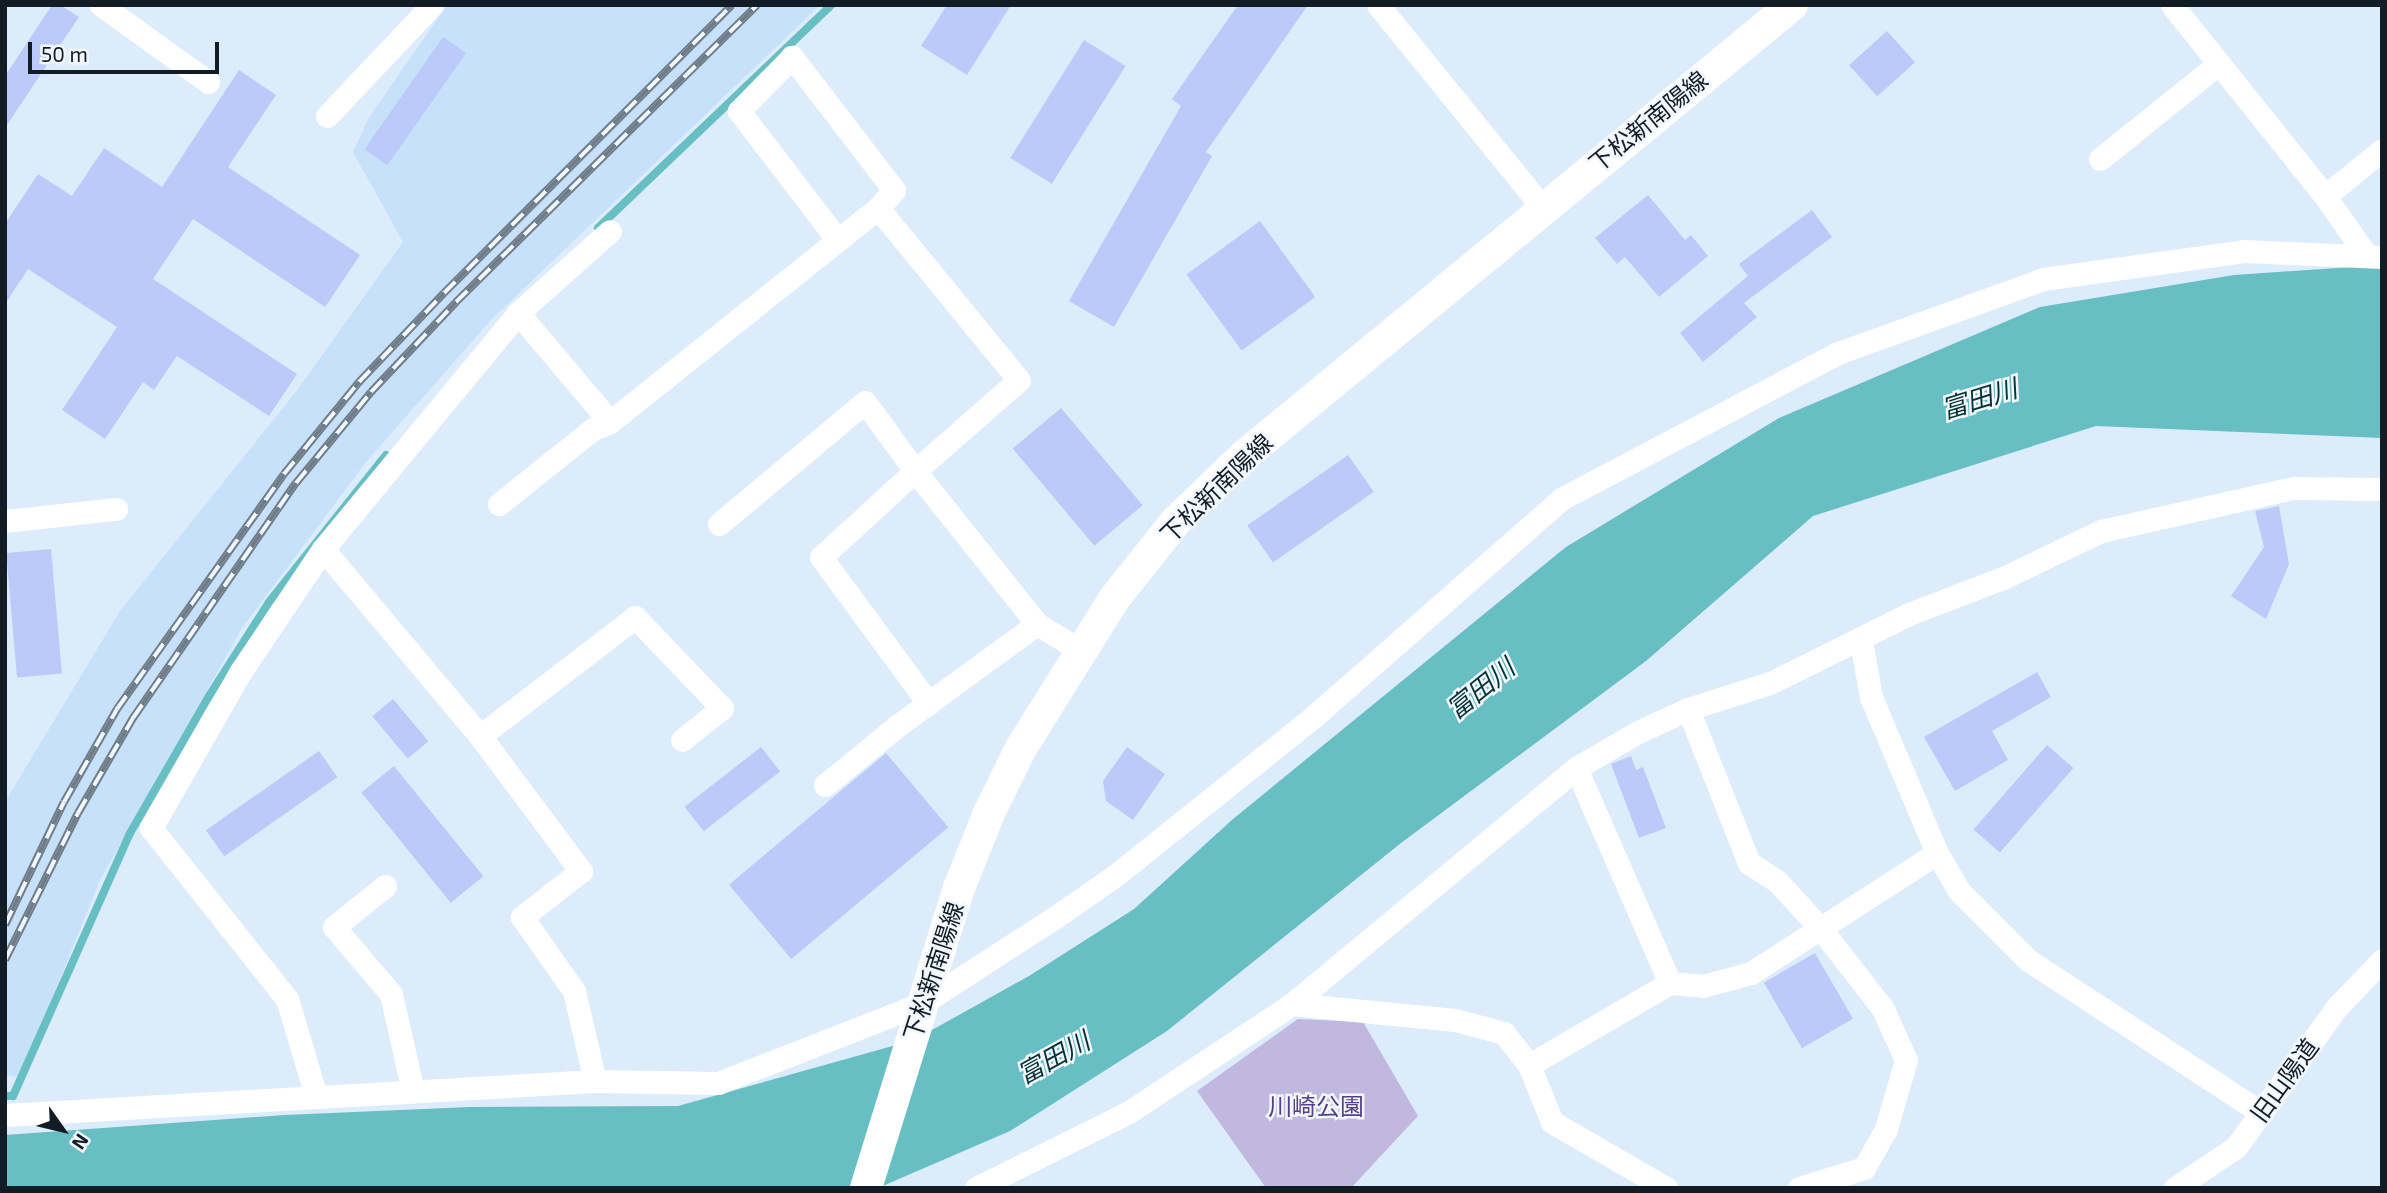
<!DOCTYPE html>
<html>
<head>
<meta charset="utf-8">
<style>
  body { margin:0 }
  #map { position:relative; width:2387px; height:1193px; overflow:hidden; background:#dcecfb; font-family:"Exo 2","Noto Sans JP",sans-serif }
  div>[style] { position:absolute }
  .built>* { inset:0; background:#c7e1fa }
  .green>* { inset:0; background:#c1b8df }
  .water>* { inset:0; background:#68bfc3 }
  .stream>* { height:8px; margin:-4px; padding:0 4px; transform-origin:4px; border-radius:4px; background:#68bfc3 }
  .building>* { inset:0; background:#bccaf9; transform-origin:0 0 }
  .street>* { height:23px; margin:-11.5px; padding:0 11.5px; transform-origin:11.5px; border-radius:11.5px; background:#fff }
  .secondary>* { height:32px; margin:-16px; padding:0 16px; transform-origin:16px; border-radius:16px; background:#fff }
  .rail>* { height:8px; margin-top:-4px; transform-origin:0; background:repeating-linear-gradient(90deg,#f2f7fd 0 16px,#707d88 0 32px); box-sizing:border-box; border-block:2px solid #707d88 }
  span { translate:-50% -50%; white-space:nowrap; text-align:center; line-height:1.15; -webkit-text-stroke:5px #f2f7fd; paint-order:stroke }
  .street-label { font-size:24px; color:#121c25 }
  .park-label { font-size:24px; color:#563f86 }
  .water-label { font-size:26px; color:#053233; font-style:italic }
  .frame { position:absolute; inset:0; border:7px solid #121c25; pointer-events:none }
  .north { position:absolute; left:28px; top:1095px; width:70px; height:70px; -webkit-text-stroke:5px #f2f7fd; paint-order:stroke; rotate:124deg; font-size:19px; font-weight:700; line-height:28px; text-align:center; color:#121c25 }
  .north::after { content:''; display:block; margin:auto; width:24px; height:32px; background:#121c25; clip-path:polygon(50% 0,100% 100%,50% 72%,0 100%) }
  .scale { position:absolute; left:28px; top:42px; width:191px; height:32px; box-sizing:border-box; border:4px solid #121c25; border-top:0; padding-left:9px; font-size:21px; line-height:24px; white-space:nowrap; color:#121c25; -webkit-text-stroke:5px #f2f7fd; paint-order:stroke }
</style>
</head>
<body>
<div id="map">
  <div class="built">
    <i style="clip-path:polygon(447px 5px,820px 5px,491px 320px,366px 462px,242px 628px,100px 880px,20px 1077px,5px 1075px,5px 802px,120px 611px,295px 393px,403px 242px,353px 152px,368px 119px)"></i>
  </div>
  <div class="green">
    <i style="clip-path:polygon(1298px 1019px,1363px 1022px,1418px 1116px,1351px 1188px,1266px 1188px,1197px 1091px)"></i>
  </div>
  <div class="water">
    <i style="clip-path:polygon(2382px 265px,2382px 438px,2096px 426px,1813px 516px,1646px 661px,1401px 843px,1167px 1031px,1010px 1131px,878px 1188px,5px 1188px,5px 1135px,285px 1115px,470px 1107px,678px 1106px,914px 1040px,1029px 976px,1134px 909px,1233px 819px,1566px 547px,1779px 418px,2040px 307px,2234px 275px)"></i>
  </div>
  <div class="stream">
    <i style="left:598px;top:228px;width:323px;rotate:-43.7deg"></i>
    <i style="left:5px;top:1096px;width:8px"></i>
    <i style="left:13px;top:1096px;width:286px;rotate:-66deg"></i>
    <i style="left:129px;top:835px;width:160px;rotate:-60.1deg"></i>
    <i style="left:209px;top:696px;width:112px;rotate:-57.4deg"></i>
    <i style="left:269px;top:602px;width:188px;rotate:-51.5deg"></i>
  </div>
  <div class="building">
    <i style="clip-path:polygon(52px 5px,60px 5px,79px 17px,5px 128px,5px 76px)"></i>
    <i style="clip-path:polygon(947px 5px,1011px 5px,967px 75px,921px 46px)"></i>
    <i style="clip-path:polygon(1238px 5px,1308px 5px,1206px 152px,1212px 156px,1114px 327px,1069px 301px,1181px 106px,1172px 99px)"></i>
    <i style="left:1887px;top:31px;width:42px;height:51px;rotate:48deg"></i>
    <i style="left:443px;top:37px;width:28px;height:137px;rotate:35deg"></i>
    <i style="left:1084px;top:40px;width:49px;height:139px;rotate:32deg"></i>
    <i style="clip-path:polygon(239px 70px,276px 95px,228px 167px,360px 255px,325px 307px,193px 219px,153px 279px,297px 374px,269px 416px,177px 356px,154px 390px,143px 382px,105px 439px,62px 410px,117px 327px,28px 269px,5px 304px,5px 224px,38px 174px,72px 196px,104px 148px,162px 187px)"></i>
    <i style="clip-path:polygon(1648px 195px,1685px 240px,1691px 235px,1708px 256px,1659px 297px,1625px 257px,1617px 264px,1595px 238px)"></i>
    <i style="clip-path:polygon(1812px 210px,1832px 237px,1744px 303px,1757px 317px,1703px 362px,1680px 333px,1748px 276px,1739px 264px)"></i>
    <i style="left:1260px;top:221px;width:94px;height:91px;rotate:54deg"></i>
    <i style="left:1061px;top:408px;width:127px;height:63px;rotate:50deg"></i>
    <i style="left:1348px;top:455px;width:45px;height:123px;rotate:55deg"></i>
    <i style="clip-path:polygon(2279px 506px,2289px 564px,2266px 619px,2231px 596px,2264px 547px,2255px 511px)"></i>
    <i style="left:51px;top:549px;width:125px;height:45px;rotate:85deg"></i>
    <i style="clip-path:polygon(2037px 672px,2051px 697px,1992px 731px,2008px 760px,1955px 791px,1924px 737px)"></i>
    <i style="left:393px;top:699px;width:55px;height:27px;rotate:50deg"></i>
    <i style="left:2047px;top:745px;width:35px;height:112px;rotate:41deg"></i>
    <i style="left:761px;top:747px;width:31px;height:97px;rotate:52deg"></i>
    <i style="clip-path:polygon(1127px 747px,1165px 774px,1133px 820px,1106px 801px,1103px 781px)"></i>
    <i style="left:319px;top:751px;width:32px;height:138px;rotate:55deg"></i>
    <i style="left:886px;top:753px;width:97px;height:205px;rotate:50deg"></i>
    <i style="clip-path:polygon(1631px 756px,1636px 770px,1643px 767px,1666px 828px,1639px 838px,1611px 764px)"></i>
    <i style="left:394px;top:766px;width:142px;height:42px;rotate:51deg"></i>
    <i style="left:1815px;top:953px;width:76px;height:59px;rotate:60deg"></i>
  </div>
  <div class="street">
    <i style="left:101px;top:5px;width:132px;rotate:35.7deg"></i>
    <i style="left:1378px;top:5px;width:260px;rotate:50.9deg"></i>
    <i style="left:2172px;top:5px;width:245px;rotate:51.3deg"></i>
    <i style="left:2325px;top:196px;width:72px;rotate:55.2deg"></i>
    <i style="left:327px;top:116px;width:153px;rotate:-46.6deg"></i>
    <i style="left:2100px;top:159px;width:151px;rotate:-38.8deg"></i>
    <i style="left:2325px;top:196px;width:73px;rotate:-38.9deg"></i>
    <i style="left:878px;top:208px;width:222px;rotate:50.7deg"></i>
    <i style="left:1019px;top:380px;width:138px;rotate:138.8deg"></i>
    <i style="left:915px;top:471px;width:196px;rotate:51.4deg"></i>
    <i style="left:1037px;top:624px;width:50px;rotate:31.2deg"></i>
    <i style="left:518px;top:313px;width:123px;rotate:-41.7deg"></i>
    <i style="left:499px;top:504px;width:120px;rotate:-38.6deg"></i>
    <i style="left:593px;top:429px;width:18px;rotate:-22deg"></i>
    <i style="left:5px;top:521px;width:112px;rotate:-6.2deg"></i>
    <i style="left:719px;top:524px;width:190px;rotate:-39.9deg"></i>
    <i style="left:865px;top:402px;width:85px;rotate:54.1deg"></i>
    <i style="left:915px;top:471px;width:127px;rotate:137.5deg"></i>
    <i style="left:821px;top:557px;width:182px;rotate:53.7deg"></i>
    <i style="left:323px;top:549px;width:244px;rotate:50deg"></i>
    <i style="left:480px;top:736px;width:169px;rotate:53.2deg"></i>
    <i style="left:581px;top:871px;width:75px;rotate:142.1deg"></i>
    <i style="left:522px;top:917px;width:90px;rotate:54.9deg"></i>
    <i style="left:574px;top:991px;width:92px;rotate:76.9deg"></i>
    <i style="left:1861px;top:641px;width:57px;rotate:79.9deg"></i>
    <i style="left:1871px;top:697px;width:169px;rotate:67.1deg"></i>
    <i style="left:1937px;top:853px;width:44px;rotate:59.9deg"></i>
    <i style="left:1959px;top:891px;width:98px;rotate:45deg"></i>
    <i style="left:2028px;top:960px;width:280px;rotate:33.2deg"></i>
    <i style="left:1688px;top:709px;width:166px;rotate:68.4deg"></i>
    <i style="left:1749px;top:863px;width:33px;rotate:33deg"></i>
    <i style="left:1777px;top:881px;width:65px;rotate:47.5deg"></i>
    <i style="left:1821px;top:929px;width:101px;rotate:52.2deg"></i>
    <i style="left:1883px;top:1009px;width:56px;rotate:65.7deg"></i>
    <i style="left:1906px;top:1060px;width:72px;rotate:106.2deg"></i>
    <i style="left:1886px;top:1129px;width:45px;rotate:119.4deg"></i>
    <i style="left:1864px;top:1168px;width:68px;rotate:162.9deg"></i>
    <i style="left:480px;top:736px;width:195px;rotate:-37.5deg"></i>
    <i style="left:635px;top:617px;width:126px;rotate:46.3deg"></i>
    <i style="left:722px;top:708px;width:51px;rotate:141.3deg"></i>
    <i style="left:1576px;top:768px;width:235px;rotate:66.4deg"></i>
    <i style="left:825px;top:785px;width:93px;rotate:-39.3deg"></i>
    <i style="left:897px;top:726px;width:173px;rotate:-36.1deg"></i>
    <i style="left:385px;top:886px;width:65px;rotate:141.2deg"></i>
    <i style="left:334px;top:927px;width:88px;rotate:49.6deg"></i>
    <i style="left:391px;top:994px;width:100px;rotate:77.3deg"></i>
    <i style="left:1292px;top:1004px;width:164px;rotate:5.6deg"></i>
    <i style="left:1455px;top:1020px;width:51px;rotate:14.9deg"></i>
    <i style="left:1504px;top:1033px;width:41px;rotate:52deg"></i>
    <i style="left:1529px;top:1065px;width:61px;rotate:68deg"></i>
    <i style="left:1552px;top:1122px;width:132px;rotate:30.1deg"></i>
    <i style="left:1529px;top:1065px;width:163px;rotate:-30.2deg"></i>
    <i style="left:1670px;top:983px;width:33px;rotate:5deg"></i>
    <i style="left:1703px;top:986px;width:50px;rotate:-15.2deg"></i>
    <i style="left:1751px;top:973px;width:221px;rotate:-32.8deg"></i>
    <i style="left:316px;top:1096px;width:101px;rotate:-106.6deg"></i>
    <i style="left:287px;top:999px;width:218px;rotate:-128.5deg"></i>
    <i style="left:151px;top:828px;width:181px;rotate:-60.2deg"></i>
    <i style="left:241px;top:671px;width:147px;rotate:-56.1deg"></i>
    <i style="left:323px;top:549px;width:306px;rotate:-50.4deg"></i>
    <i style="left:518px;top:313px;width:143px;rotate:49.8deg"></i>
    <i style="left:610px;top:422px;width:343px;rotate:-38.6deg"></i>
    <i style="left:878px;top:208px;width:24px;rotate:-48deg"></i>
    <i style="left:894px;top:190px;width:168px;rotate:-127.5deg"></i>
    <i style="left:792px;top:57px;width:76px;rotate:134.5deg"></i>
    <i style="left:739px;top:111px;width:160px;rotate:52.6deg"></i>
    <i style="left:5px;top:1115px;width:591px;rotate:-3.3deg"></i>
    <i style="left:595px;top:1081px;width:123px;rotate:0.9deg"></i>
    <i style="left:718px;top:1083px;width:218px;rotate:-21.3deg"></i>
    <i style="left:921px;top:1004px;width:162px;rotate:-32.9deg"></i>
    <i style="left:1057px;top:916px;width:72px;rotate:-34.8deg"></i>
    <i style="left:1116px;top:875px;width:250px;rotate:-38.7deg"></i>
    <i style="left:1311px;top:719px;width:333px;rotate:-41.3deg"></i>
    <i style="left:1561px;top:499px;width:313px;rotate:-27.8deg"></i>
    <i style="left:1838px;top:353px;width:218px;rotate:-19.8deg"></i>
    <i style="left:2043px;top:279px;width:203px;rotate:-7.9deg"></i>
    <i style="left:2244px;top:251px;width:138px;rotate:2.5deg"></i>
    <i style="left:976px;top:1188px;width:171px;rotate:-26.4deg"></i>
    <i style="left:1129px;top:1112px;width:196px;rotate:-33.5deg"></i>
    <i style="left:1292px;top:1004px;width:369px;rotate:-39.7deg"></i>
    <i style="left:1576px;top:768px;width:72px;rotate:-30.1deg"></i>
    <i style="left:1638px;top:732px;width:55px;rotate:-24.7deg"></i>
    <i style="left:1688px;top:709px;width:86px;rotate:-17.6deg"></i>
    <i style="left:1770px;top:683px;width:155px;rotate:-26.4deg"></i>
    <i style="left:1909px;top:614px;width:101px;rotate:-21deg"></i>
    <i style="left:2003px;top:578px;width:109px;rotate:-25.6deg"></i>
    <i style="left:2101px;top:531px;width:198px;rotate:-12.6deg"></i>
    <i style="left:2294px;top:488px;width:88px;rotate:0.7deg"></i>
    <i style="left:2175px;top:1188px;width:73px;rotate:-33.9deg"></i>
    <i style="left:2236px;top:1147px;width:173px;rotate:-54.2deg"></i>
    <i style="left:2337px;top:1007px;width:65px;rotate:-46.2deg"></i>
  </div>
  <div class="secondary">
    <i style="left:866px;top:1188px;width:314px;rotate:-72.8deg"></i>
    <i style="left:959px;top:888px;width:81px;rotate:-68.2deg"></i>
    <i style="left:989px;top:813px;width:72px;rotate:-63.8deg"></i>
    <i style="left:1021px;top:748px;width:176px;rotate:-58deg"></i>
    <i style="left:1114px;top:599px;width:100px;rotate:-51.5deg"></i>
    <i style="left:1176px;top:521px;width:95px;rotate:-43.7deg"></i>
    <i style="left:1245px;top:455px;width:708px;rotate:-39.44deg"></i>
  </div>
  <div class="rail">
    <i style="left:5px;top:925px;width:136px;rotate:-64.4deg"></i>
    <i style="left:64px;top:802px;width:107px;rotate:-60.3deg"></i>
    <i style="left:117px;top:709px;width:288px;rotate:-54.6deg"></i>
    <i style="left:284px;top:474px;width:119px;rotate:-50.8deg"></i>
    <i style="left:359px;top:382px;width:123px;rotate:-46.3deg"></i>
    <i style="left:444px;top:293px;width:407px;rotate:-45deg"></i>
    <i style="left:5px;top:960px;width:164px;rotate:-63.6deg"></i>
    <i style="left:78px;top:813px;width:110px;rotate:-59.9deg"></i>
    <i style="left:133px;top:718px;width:286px;rotate:-55.3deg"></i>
    <i style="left:296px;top:483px;width:118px;rotate:-50.5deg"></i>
    <i style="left:371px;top:392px;width:124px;rotate:-46.6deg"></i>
    <i style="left:456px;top:302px;width:423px;rotate:-44.6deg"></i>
  </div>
  <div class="street-label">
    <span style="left:1648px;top:121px;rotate:-39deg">下松新南陽線</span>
    <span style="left:1216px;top:488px;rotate:-44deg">下松新南陽線</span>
    <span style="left:933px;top:971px;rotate:-72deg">下松新南陽線</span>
    <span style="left:2284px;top:1080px;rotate:-54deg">旧山陽道</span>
  </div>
  <div class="park-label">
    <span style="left:1316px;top:1106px">川崎公園</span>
  </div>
  <div class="water-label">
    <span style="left:1979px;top:398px;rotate:-17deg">富田川</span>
    <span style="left:1480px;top:688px;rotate:-39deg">富田川</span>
    <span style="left:1053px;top:1057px;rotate:-29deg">富田川</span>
  </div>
  <div class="frame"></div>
  <div class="north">N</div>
  <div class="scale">50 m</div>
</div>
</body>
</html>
